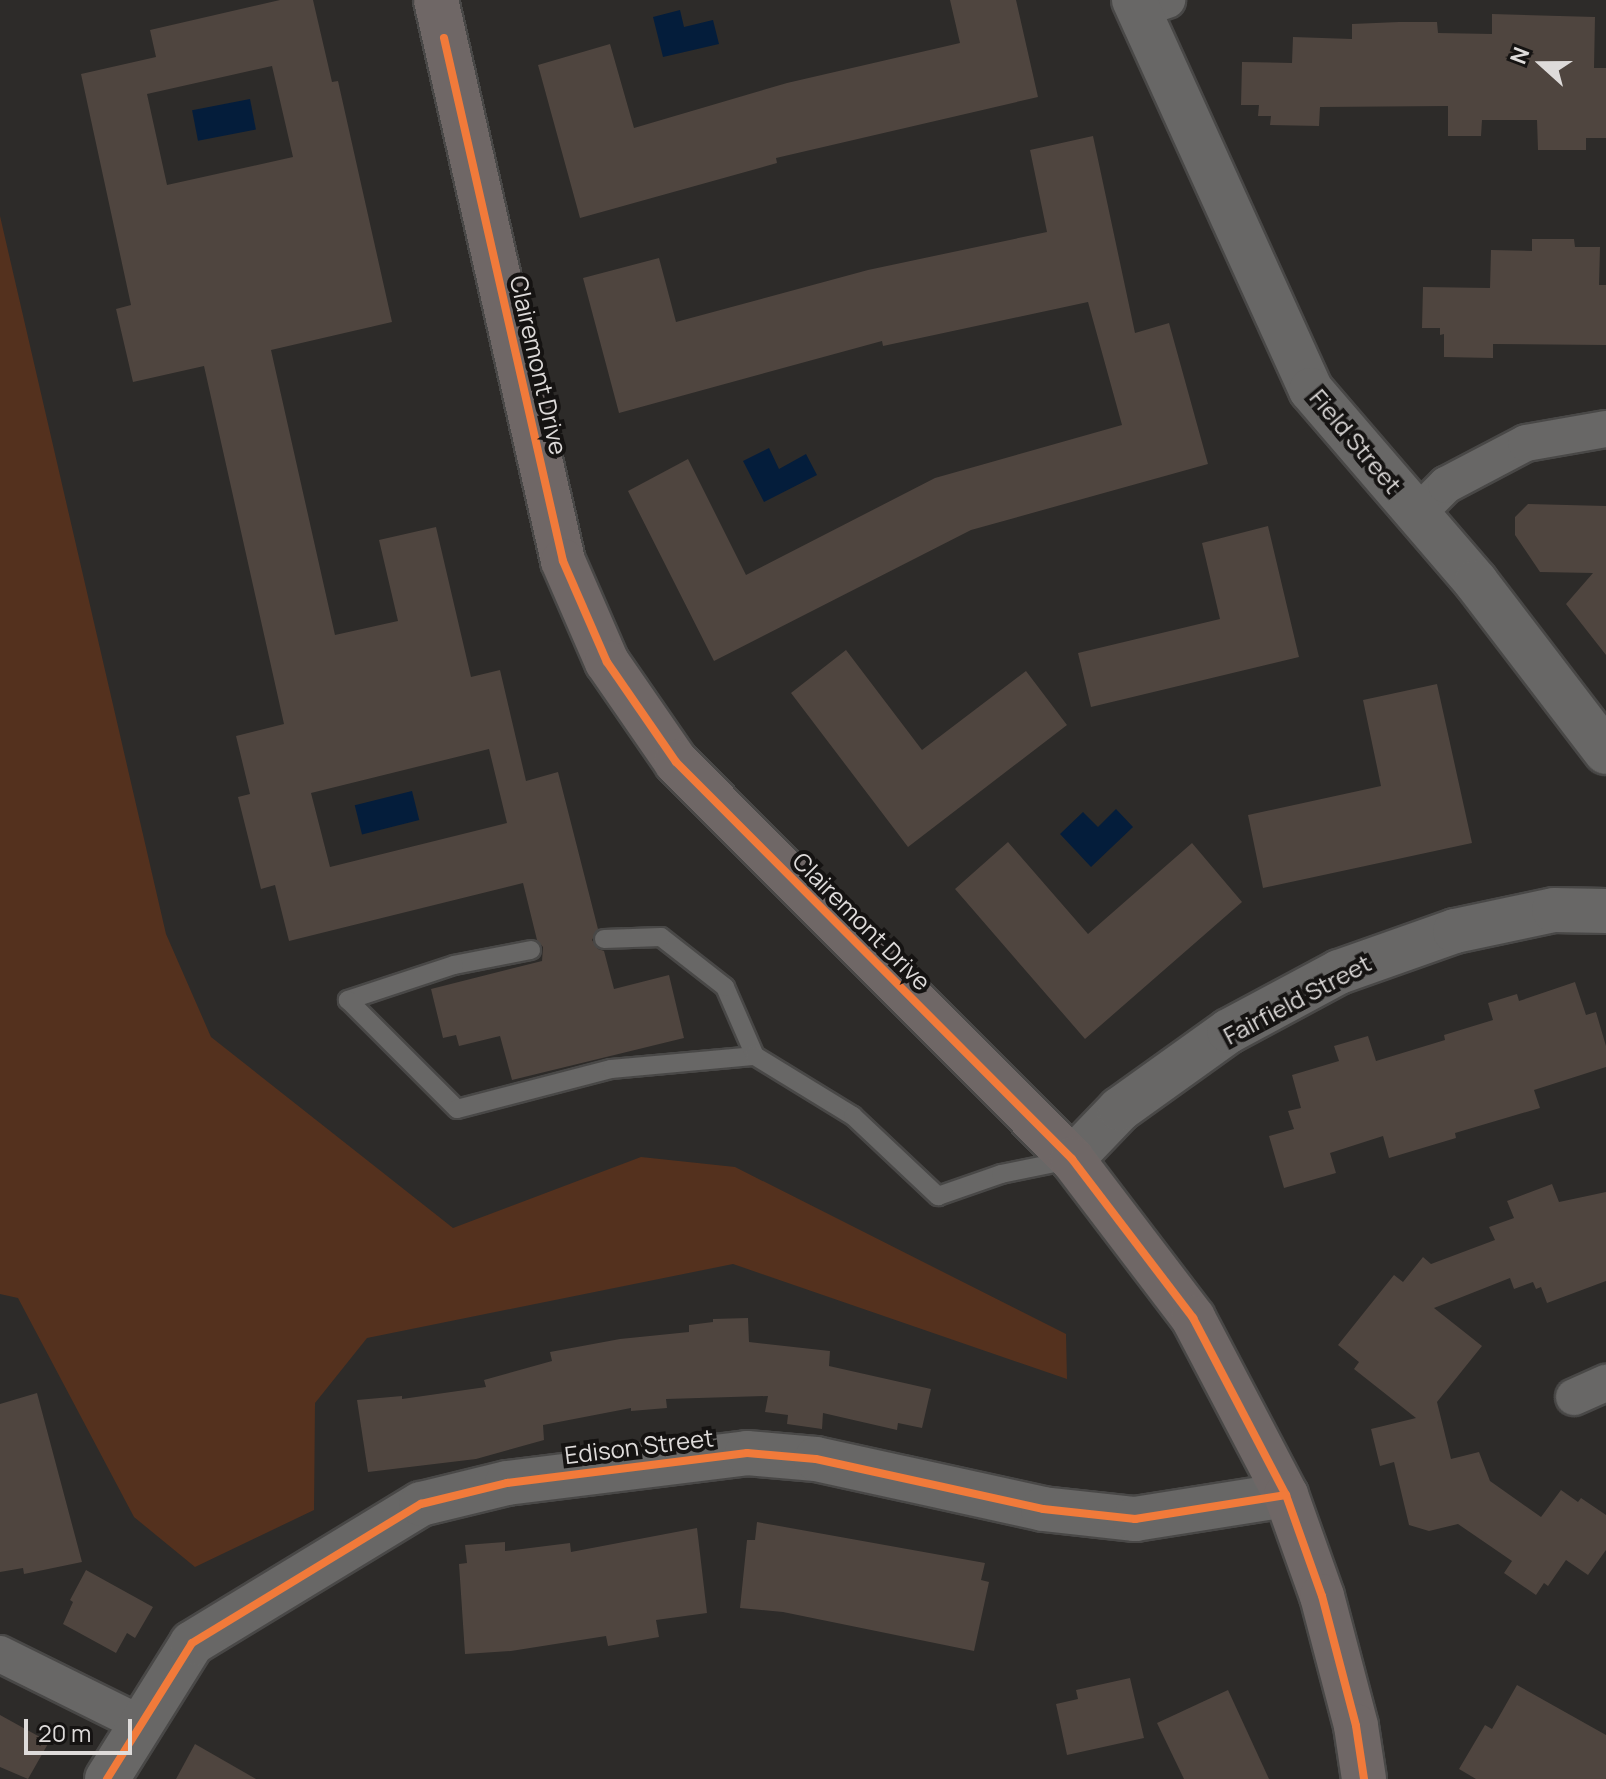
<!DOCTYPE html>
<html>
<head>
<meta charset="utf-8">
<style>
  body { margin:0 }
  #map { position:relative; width:1606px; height:1779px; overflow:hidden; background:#2d2b29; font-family:Manrope,sans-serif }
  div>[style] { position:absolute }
  .green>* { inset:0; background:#54311e }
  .water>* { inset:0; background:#041d3b; transform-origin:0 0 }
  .building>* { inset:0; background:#4f453f }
  .roads { filter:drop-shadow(2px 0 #494847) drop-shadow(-2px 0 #494847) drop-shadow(0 2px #494847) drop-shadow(0 -2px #494847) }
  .service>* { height:18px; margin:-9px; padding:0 9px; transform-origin:9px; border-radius:9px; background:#686766 }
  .minor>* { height:36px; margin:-18px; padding:0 18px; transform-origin:18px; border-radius:18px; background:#686766 }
  .tertiary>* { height:44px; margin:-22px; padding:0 22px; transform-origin:22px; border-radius:22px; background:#686766 }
  .primary>* { height:44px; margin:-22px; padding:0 22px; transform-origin:22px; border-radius:22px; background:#6f6766 }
  .cycleway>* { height:8px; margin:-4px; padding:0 4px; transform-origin:4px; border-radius:4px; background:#f17a3a }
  span { translate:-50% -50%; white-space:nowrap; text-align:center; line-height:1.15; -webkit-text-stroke:8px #151312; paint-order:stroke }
  .street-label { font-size:24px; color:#dedbda }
  .north { position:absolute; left:1502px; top:24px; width:80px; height:80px; -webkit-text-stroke:6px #151312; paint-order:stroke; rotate:291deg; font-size:22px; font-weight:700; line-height:32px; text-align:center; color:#dedbda }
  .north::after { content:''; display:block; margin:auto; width:28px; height:36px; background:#dedbda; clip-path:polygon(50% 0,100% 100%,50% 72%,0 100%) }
  .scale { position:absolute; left:24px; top:1719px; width:108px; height:36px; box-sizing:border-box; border:4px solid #dedbda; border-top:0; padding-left:10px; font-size:24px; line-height:28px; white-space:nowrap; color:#dedbda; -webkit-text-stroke:6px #151312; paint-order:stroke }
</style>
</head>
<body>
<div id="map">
  <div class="green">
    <i style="clip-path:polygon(0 216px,166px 934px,211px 1037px,453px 1228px,641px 1157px,735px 1167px,1066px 1334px,1067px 1379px,733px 1264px,367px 1338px,315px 1403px,314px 1510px,195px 1567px,134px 1517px,18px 1298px,0 1294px)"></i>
  </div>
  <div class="water">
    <i style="clip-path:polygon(680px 10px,684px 27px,713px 20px,719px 44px,663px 57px,653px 17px)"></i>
    <i style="left:250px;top:99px;width:31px;height:59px;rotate:79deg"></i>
    <i style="clip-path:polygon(769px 448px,779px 469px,806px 454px,817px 475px,764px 502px,743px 461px)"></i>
    <i style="left:412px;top:791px;width:30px;height:59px;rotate:76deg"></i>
    <i style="clip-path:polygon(1116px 809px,1133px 827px,1091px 867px,1060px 834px,1083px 812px,1098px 827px)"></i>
  </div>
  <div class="building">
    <i style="clip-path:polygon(evenodd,280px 0,313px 0,332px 82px,338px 81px,392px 322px,271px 350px,335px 635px,398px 621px,379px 540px,436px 527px,471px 677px,500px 670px,526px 781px,558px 772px,598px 929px,592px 940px,598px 949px,604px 951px,614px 989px,669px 975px,684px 1038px,512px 1080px,500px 1036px,459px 1046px,456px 1035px,443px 1038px,431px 989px,542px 961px,543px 947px,537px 940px,523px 883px,289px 941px,275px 885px,261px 889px,238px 797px,250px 794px,236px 736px,284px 724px,204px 366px,133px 382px,116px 309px,131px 305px,81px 74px,156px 57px,150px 30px,280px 0,272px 66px,293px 157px,167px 185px,147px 94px,272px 66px,280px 0,489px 749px,507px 823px,330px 867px,311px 793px,489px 749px)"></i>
    <i style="clip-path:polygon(950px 0,1016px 0,1038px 97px,776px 158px,777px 163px,580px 218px,538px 65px,610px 44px,634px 128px,787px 83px,960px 43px)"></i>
    <i style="clip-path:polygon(1492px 14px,1595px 17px,1594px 68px,1606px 68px,1606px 138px,1586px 138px,1586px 150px,1538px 150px,1537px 120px,1482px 120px,1481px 136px,1448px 136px,1448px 106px,1320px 107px,1319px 126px,1270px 125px,1271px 116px,1258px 116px,1259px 105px,1241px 105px,1242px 62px,1292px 63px,1293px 37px,1352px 39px,1352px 24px,1399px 22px,1437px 22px,1438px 33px,1492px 34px)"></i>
    <i style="clip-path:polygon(1093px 136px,1135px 333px,1169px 323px,1208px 464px,971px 530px,714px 661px,628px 491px,688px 459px,746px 575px,935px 478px,1122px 425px,1088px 302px,883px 346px,882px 341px,619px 413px,583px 278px,659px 258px,676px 322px,868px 270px,1047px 232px,1030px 150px)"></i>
    <i style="clip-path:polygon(1532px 239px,1574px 239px,1575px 247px,1600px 247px,1599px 285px,1606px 285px,1606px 345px,1493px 344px,1493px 358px,1444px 357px,1444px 334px,1440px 335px,1440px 328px,1422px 328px,1423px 287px,1490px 288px,1491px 250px,1532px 251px)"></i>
    <i style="clip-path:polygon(1528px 504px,1606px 506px,1606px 655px,1566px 604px,1593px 573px,1540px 572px,1515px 535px,1515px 517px)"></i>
    <i style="clip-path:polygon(1268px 526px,1299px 657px,1091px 707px,1078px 653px,1220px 619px,1202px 543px)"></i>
    <i style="clip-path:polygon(846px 650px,922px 750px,1026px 671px,1067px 725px,908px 847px,791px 693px)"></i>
    <i style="clip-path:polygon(1437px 684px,1472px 843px,1263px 888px,1248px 815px,1381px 786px,1363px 700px)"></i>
    <i style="clip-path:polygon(1008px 842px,1088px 934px,1192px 843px,1242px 902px,1085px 1039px,955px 889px)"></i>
    <i style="clip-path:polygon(1575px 982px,1586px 1015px,1596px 1012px,1606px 1046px,1606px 1067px,1534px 1090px,1540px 1108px,1455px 1133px,1456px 1138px,1389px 1158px,1383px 1136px,1330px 1153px,1336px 1173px,1284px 1188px,1269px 1136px,1294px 1129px,1288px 1111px,1301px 1108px,1292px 1075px,1339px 1061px,1334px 1046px,1368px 1036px,1376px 1061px,1445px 1040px,1444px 1035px,1493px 1020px,1488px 1003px,1517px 994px,1519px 1001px)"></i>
    <i style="clip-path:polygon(1552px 1184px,1559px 1202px,1606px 1192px,1606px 1281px,1547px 1303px,1541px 1287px,1536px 1289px,1533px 1282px,1514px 1289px,1510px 1278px,1434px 1308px,1482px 1346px,1437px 1402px,1451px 1459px,1479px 1452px,1490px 1481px,1541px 1517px,1561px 1490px,1578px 1502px,1581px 1498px,1606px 1515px,1606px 1550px,1588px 1575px,1566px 1560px,1548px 1586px,1544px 1583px,1536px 1595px,1504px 1573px,1512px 1561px,1458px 1524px,1429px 1531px,1409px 1525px,1394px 1462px,1380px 1466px,1371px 1429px,1416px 1418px,1354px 1369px,1359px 1362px,1338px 1345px,1394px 1275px,1403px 1282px,1423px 1257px,1431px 1264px,1495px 1240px,1489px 1227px,1514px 1218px,1507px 1201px)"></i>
    <i style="clip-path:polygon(748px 1318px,749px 1342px,830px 1351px,829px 1366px,931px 1389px,922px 1428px,898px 1423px,897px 1430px,823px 1413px,822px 1429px,787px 1424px,788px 1415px,765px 1412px,768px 1396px,666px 1399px,667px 1408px,631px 1411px,631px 1408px,543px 1425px,544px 1440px,476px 1459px,368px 1472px,357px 1400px,402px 1396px,402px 1399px,486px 1387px,484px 1380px,552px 1361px,550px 1352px,620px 1339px,689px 1332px,689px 1325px,713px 1322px,713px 1319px)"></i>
    <i style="clip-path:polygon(37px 1393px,82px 1562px,24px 1574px,23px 1568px,0 1572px,0 1404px)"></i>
    <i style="clip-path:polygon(757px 1522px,985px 1563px,981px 1580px,989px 1582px,974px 1651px,783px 1612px,740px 1608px,747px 1540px,755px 1540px)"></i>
    <i style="clip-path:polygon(697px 1528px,707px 1613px,656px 1620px,659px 1637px,608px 1646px,606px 1636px,511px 1651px,465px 1654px,459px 1564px,467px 1563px,465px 1545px,505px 1542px,505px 1551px,570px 1543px,571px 1552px)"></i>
    <i style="clip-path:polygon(86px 1570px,153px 1607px,135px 1638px,127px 1633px,116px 1653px,63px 1624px,73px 1602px,70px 1600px)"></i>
    <i style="clip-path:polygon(1130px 1678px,1144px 1738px,1067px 1755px,1056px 1704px,1078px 1699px,1076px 1690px)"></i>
    <i style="clip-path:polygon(1517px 1685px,1606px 1735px,1606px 1779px,1476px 1779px,1459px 1769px,1485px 1725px,1492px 1729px)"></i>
    <i style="clip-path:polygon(1228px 1690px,1269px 1779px,1184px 1779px,1157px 1723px)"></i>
    <i style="clip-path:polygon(0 1715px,49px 1742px,28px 1779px,0 1767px)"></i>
    <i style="clip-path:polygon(195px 1744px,256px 1779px,176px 1779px)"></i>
  </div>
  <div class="roads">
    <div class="service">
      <i style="left:531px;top:950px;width:78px;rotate:169deg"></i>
      <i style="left:454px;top:965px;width:112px;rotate:161.7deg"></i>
      <i style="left:348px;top:1000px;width:154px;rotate:45deg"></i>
      <i style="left:457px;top:1109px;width:159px;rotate:-14.6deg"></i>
      <i style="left:611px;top:1069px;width:145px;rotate:-5.2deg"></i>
      <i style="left:755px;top:1056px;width:75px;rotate:-113.5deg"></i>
      <i style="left:725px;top:987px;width:81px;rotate:-142deg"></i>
      <i style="left:661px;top:937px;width:57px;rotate:178deg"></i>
      <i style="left:755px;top:1056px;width:115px;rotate:31.5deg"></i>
      <i style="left:853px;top:1116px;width:117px;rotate:43.3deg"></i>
      <i style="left:938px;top:1196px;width:67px;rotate:-19.2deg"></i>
      <i style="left:1001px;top:1174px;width:70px;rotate:-11.5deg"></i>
    </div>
    <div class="minor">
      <i style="left:1138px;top:10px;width:31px;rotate:-19deg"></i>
      <i style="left:1418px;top:513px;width:40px;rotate:-45deg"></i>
      <i style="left:1446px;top:485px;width:90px;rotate:-27.7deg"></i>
      <i style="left:1526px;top:443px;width:81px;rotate:-9.9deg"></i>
      <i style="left:1574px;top:1397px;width:35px;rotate:-24deg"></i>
      <i style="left:0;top:1654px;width:155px;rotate:26.4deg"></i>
    </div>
    <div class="tertiary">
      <i style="left:1134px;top:0;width:428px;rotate:65.6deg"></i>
      <i style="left:1311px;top:390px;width:253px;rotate:49.3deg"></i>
      <i style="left:1476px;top:582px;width:214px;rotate:52.6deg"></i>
      <i style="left:1072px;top:1159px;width:69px;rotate:-46.2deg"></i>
      <i style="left:1120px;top:1109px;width:134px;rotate:-35.6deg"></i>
      <i style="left:1229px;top:1031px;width:125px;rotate:-28.2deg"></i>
      <i style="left:1339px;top:972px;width:123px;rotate:-19.5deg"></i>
      <i style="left:1455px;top:931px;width:101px;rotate:-12deg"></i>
      <i style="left:1554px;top:910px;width:52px;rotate:1.1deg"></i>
      <i style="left:107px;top:1779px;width:160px;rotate:-58deg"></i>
      <i style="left:192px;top:1643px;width:268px;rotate:-31.3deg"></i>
      <i style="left:421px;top:1504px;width:89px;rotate:-13.7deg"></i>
      <i style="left:507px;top:1483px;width:242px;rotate:-7.1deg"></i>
      <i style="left:747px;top:1453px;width:69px;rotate:5deg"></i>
      <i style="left:816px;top:1459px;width:232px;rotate:12.4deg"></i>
      <i style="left:1043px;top:1509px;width:93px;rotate:6.2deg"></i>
      <i style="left:1135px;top:1519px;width:153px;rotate:-9deg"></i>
    </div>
    <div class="primary">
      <i style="left:436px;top:0;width:575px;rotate:77.24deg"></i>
      <i style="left:563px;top:561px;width:110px;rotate:66.5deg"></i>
      <i style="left:607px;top:662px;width:121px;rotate:55.4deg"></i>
      <i style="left:676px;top:762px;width:561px;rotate:45.07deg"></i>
      <i style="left:1072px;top:1159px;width:200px;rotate:52.7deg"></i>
      <i style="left:1193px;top:1318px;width:200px;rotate:62.3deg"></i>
      <i style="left:1286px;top:1495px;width:107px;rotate:70.4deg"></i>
      <i style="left:1322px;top:1596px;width:134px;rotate:75.3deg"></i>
      <i style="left:1356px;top:1726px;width:54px;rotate:81.4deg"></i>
    </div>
  </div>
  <div class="cycleway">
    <i style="left:444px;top:38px;width:536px;rotate:77.18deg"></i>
    <i style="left:563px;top:561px;width:110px;rotate:66.5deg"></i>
    <i style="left:607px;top:662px;width:121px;rotate:55.4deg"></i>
    <i style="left:676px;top:762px;width:561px;rotate:45.07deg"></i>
    <i style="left:1072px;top:1159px;width:200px;rotate:52.7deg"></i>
    <i style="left:1193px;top:1318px;width:200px;rotate:62.3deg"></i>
    <i style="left:1286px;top:1495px;width:107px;rotate:70.4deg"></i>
    <i style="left:1322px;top:1596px;width:134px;rotate:75.3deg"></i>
    <i style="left:1356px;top:1726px;width:54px;rotate:81.4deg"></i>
    <i style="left:107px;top:1779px;width:160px;rotate:-58deg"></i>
    <i style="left:192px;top:1643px;width:268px;rotate:-31.3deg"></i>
    <i style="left:421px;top:1504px;width:89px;rotate:-13.7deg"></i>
    <i style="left:507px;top:1483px;width:242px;rotate:-7.1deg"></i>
    <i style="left:747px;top:1453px;width:69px;rotate:5deg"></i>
    <i style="left:816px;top:1459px;width:232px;rotate:12.4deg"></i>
    <i style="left:1043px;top:1509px;width:93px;rotate:6.2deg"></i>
    <i style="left:1135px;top:1519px;width:153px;rotate:-9deg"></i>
  </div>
  <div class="street-label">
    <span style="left:539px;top:365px;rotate:77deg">Clairemont Drive</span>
    <span style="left:1356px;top:441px;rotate:50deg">Field Street</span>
    <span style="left:862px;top:921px;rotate:45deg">Clairemont Drive</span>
    <span style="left:1297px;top:999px;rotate:-28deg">Fairfield Street</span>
    <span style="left:639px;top:1446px;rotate:-7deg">Edison Street</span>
  </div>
  <div class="north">N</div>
  <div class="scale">20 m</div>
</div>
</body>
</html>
